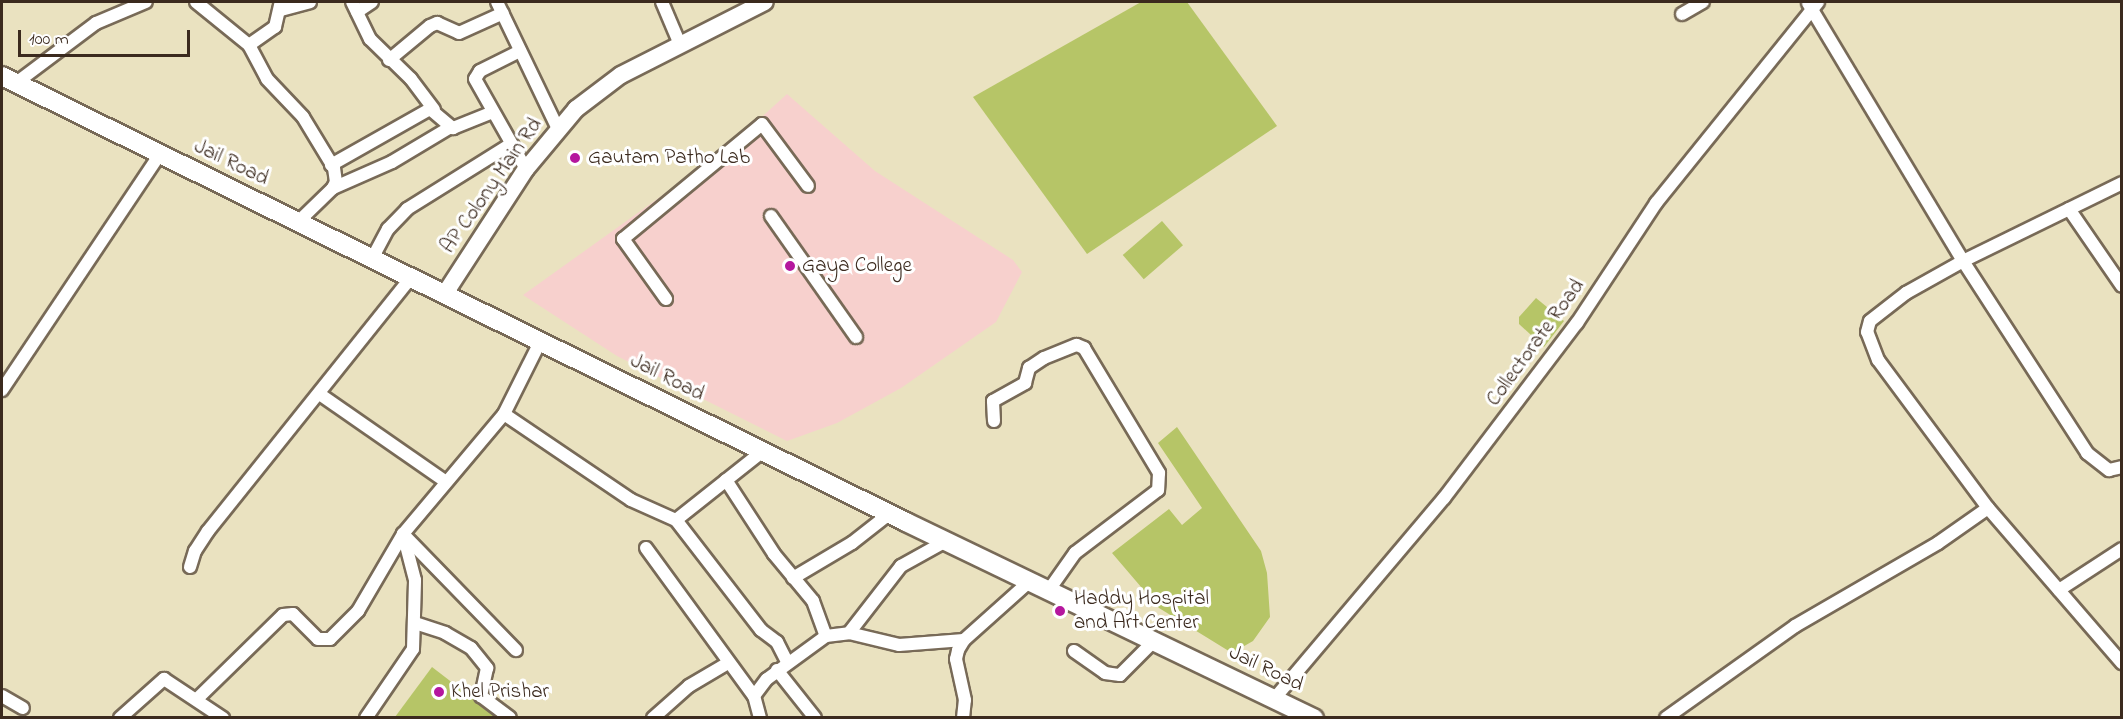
<!DOCTYPE html>
<html>
<head>
<meta charset="utf-8">
<style>
  body { margin:0 }
  #map { position:relative; width:2123px; height:719px; overflow:hidden; background:#eae2c0; font-family:"Indie Flower",sans-serif }
  div>[style] { position:absolute }
  .built>* { inset:0; background:#f7d0cd }
  .green>* { inset:0; background:#b6c567; transform-origin:0 0 }
  .roads { filter:drop-shadow(2px 0 #786a57) drop-shadow(-2px 0 #786a57) drop-shadow(0 2px #786a57) drop-shadow(0 -2px #786a57) }
  .street>* { height:12px; margin:-6px; padding:0 6px; transform-origin:6px; border-radius:6px; background:#fff }
  .secondary>* { height:16px; margin:-8px; padding:0 8px; transform-origin:8px; border-radius:8px; background:#fff }
  .primary>* { height:18px; margin:-9px; padding:0 9px; transform-origin:9px; border-radius:9px; background:#fff }
  .dots>* { width:16px; height:16px; translate:-50% -50%; box-sizing:border-box; border:3px solid #fff; border-radius:50% }
  span { translate:-50% -50%; white-space:nowrap; text-align:center; line-height:1.15; -webkit-text-stroke:6px #fff; paint-order:stroke }
  .poi-label { font-size:21px; color:#3b2a1e }
  .left { translate:0 -50%; text-align:left }
  .street-label { font-size:21px; color:#3b2a1e }
  .frame { position:absolute; inset:0; border:3px solid #3b2a1e; pointer-events:none }
  .scale { position:absolute; left:18px; top:30px; width:172px; height:27px; box-sizing:border-box; border:3px solid #3b2a1e; border-top:0; padding-left:8px; font-size:18px; line-height:21px; white-space:nowrap; color:#3b2a1e; -webkit-text-stroke:4px #fff; paint-order:stroke }
</style>
</head>
<body>
<div id="map">
  <div class="built">
    <i style="clip-path:polygon(787px 94px,875px 171px,1013px 260px,1022px 272px,996px 322px,901px 388px,837px 423px,787px 441px,617px 356px,523px 295px,723px 152px)"></i>
  </div>
  <div class="green">
    <i style="clip-path:polygon(1141px 2px,1187px 2px,1277px 126px,1087px 254px,973px 97px)"></i>
    <i style="left:1162px;top:221px;width:32px;height:52px;rotate:49deg"></i>
    <i style="clip-path:polygon(1536px 298px,1564px 321px,1544px 347px,1519px 324px,1519px 317px)"></i>
    <i style="clip-path:polygon(1177px 427px,1261px 551px,1267px 573px,1270px 617px,1253px 641px,1232px 653px,1159px 608px,1112px 553px,1169px 509px,1182px 525px,1202px 508px,1158px 443px)"></i>
    <i style="clip-path:polygon(432px 667px,497px 717px,395px 717px)"></i>
  </div>
  <div class="roads">
    <div class="street">
      <i style="left:196px;top:2px;width:68px;rotate:39.1deg"></i>
      <i style="left:249px;top:45px;width:38px;rotate:62deg"></i>
      <i style="left:267px;top:79px;width:52px;rotate:46.5deg"></i>
      <i style="left:303px;top:117px;width:60px;rotate:58.7deg"></i>
      <i style="left:334px;top:168px;width:14px;rotate:82deg"></i>
      <i style="left:336px;top:182px;width:7px;rotate:117deg"></i>
      <i style="left:333px;top:188px;width:47px;rotate:135.9deg"></i>
      <i style="left:352px;top:2px;width:41px;rotate:64.1deg"></i>
      <i style="left:370px;top:39px;width:57px;rotate:44.3deg"></i>
      <i style="left:411px;top:79px;width:38px;rotate:53deg"></i>
      <i style="left:497px;top:2px;width:141px;rotate:64.3deg"></i>
      <i style="left:662px;top:2px;width:43px;rotate:67deg"></i>
      <i style="left:1808px;top:3px;width:301px;rotate:59deg"></i>
      <i style="left:1963px;top:261px;width:229px;rotate:57.1deg"></i>
      <i style="left:2087px;top:453px;width:28px;rotate:38deg"></i>
      <i style="left:2109px;top:470px;width:13px;rotate:-13deg"></i>
      <i style="left:281px;top:10px;width:30px;rotate:-15deg"></i>
      <i style="left:357px;top:12px;width:18px;rotate:-34deg"></i>
      <i style="left:1682px;top:14px;width:24px;rotate:-30deg"></i>
      <i style="left:249px;top:45px;width:32px;rotate:-35deg"></i>
      <i style="left:275px;top:27px;width:26px;rotate:-77deg"></i>
      <i style="left:520px;top:51px;width:45px;rotate:153.4deg"></i>
      <i style="left:480px;top:71px;width:9px;rotate:122deg"></i>
      <i style="left:475px;top:79px;width:103px;rotate:60.5deg"></i>
      <i style="left:389px;top:60px;width:53px;rotate:-39.7deg"></i>
      <i style="left:430px;top:26px;width:8px;rotate:-23deg"></i>
      <i style="left:437px;top:23px;width:24px;rotate:24deg"></i>
      <i style="left:459px;top:33px;width:48px;rotate:-24.4deg"></i>
      <i style="left:16px;top:83px;width:100px;rotate:-36.9deg"></i>
      <i style="left:96px;top:23px;width:54px;rotate:-22.8deg"></i>
      <i style="left:331px;top:165px;width:114px;rotate:-29.5deg"></i>
      <i style="left:430px;top:109px;width:30px;rotate:40deg"></i>
      <i style="left:453px;top:128px;width:43px;rotate:-21.8deg"></i>
      <i style="left:333px;top:188px;width:64px;rotate:-23.8deg"></i>
      <i style="left:392px;top:162px;width:66px;rotate:-30.8deg"></i>
      <i style="left:2069px;top:209px;width:93px;rotate:55.5deg"></i>
      <i style="left:771px;top:216px;width:148px;rotate:54.9deg"></i>
      <i style="left:373px;top:257px;width:32px;rotate:-62deg"></i>
      <i style="left:388px;top:229px;width:28px;rotate:-46deg"></i>
      <i style="left:407px;top:209px;width:123px;rotate:-32deg"></i>
      <i style="left:666px;top:299px;width:74px;rotate:-125.6deg"></i>
      <i style="left:623px;top:239px;width:180px;rotate:-39.6deg"></i>
      <i style="left:762px;top:124px;width:77px;rotate:53.4deg"></i>
      <i style="left:2px;top:390px;width:284px;rotate:-56.2deg"></i>
      <i style="left:321px;top:395px;width:152px;rotate:34.8deg"></i>
      <i style="left:504px;top:414px;width:153px;rotate:34.1deg"></i>
      <i style="left:631px;top:500px;width:49px;rotate:24deg"></i>
      <i style="left:676px;top:520px;width:139px;rotate:52.3deg"></i>
      <i style="left:761px;top:630px;width:20px;rotate:37deg"></i>
      <i style="left:777px;top:642px;width:22px;rotate:63deg"></i>
      <i style="left:994px;top:421px;width:20px;rotate:-93deg"></i>
      <i style="left:993px;top:401px;width:37px;rotate:-29deg"></i>
      <i style="left:1025px;top:383px;width:16px;rotate:-75deg"></i>
      <i style="left:1029px;top:368px;width:18px;rotate:-34deg"></i>
      <i style="left:1044px;top:358px;width:35px;rotate:-22deg"></i>
      <i style="left:1077px;top:345px;width:8px;rotate:23deg"></i>
      <i style="left:1084px;top:348px;width:146px;rotate:59deg"></i>
      <i style="left:1159px;top:473px;width:17px;rotate:93deg"></i>
      <i style="left:1158px;top:490px;width:104px;rotate:142.8deg"></i>
      <i style="left:1075px;top:553px;width:45px;rotate:125.1deg"></i>
      <i style="left:726px;top:480px;width:88px;rotate:57deg"></i>
      <i style="left:774px;top:554px;width:61px;rotate:50.3deg"></i>
      <i style="left:813px;top:601px;width:37px;rotate:70deg"></i>
      <i style="left:1988px;top:508px;width:184px;rotate:-126.6deg"></i>
      <i style="left:1878px;top:360px;width:30px;rotate:-111deg"></i>
      <i style="left:1867px;top:332px;width:11px;rotate:-75deg"></i>
      <i style="left:1870px;top:321px;width:46px;rotate:-37.9deg"></i>
      <i style="left:1906px;top:293px;width:65px;rotate:-29.3deg"></i>
      <i style="left:1963px;top:261px;width:177px;rotate:-26.1deg"></i>
      <i style="left:676px;top:520px;width:111px;rotate:-38.4deg"></i>
      <i style="left:646px;top:548px;width:183px;rotate:53.9deg"></i>
      <i style="left:190px;top:567px;width:17px;rotate:-73deg"></i>
      <i style="left:195px;top:551px;width:24px;rotate:-57deg"></i>
      <i style="left:208px;top:531px;width:327px;rotate:-51.3deg"></i>
      <i style="left:793px;top:578px;width:69px;rotate:-30.7deg"></i>
      <i style="left:852px;top:543px;width:47px;rotate:-38.1deg"></i>
      <i style="left:2059px;top:590px;width:75px;rotate:-33.1deg"></i>
      <i style="left:415px;top:623px;width:32px;rotate:18deg"></i>
      <i style="left:445px;top:633px;width:30px;rotate:30deg"></i>
      <i style="left:471px;top:648px;width:26px;rotate:51deg"></i>
      <i style="left:487px;top:668px;width:29px;rotate:102deg"></i>
      <i style="left:481px;top:696px;width:36px;rotate:37deg"></i>
      <i style="left:849px;top:633px;width:85px;rotate:-52.2deg"></i>
      <i style="left:901px;top:566px;width:51px;rotate:-29.1deg"></i>
      <i style="left:1074px;top:651px;width:38px;rotate:35deg"></i>
      <i style="left:1105px;top:673px;width:15px;rotate:8deg"></i>
      <i style="left:1120px;top:675px;width:49px;rotate:-45deg"></i>
      <i style="left:777px;top:670px;width:61px;rotate:51.6deg"></i>
      <i style="left:2px;top:696px;width:24px;rotate:30deg"></i>
      <i style="left:198px;top:698px;width:119px;rotate:-44.3deg"></i>
      <i style="left:283px;top:615px;width:10px;rotate:-6deg"></i>
      <i style="left:293px;top:614px;width:35px;rotate:45deg"></i>
      <i style="left:318px;top:639px;width:12px"></i>
      <i style="left:330px;top:639px;width:40px;rotate:-45deg"></i>
      <i style="left:358px;top:611px;width:89px;rotate:-59.7deg"></i>
      <i style="left:403px;top:534px;width:162px;rotate:45.8deg"></i>
      <i style="left:1274px;top:699px;width:263px;rotate:-49.8deg"></i>
      <i style="left:1444px;top:498px;width:220px;rotate:-52.8deg"></i>
      <i style="left:1577px;top:323px;width:144px;rotate:-56.6deg"></i>
      <i style="left:1656px;top:203px;width:258px;rotate:-51.1deg"></i>
      <i style="left:120px;top:718px;width:59px;rotate:-41.6deg"></i>
      <i style="left:164px;top:679px;width:71px;rotate:33.5deg"></i>
      <i style="left:366px;top:718px;width:83px;rotate:-55.7deg"></i>
      <i style="left:413px;top:649px;width:69px;rotate:-88.3deg"></i>
      <i style="left:415px;top:580px;width:48px;rotate:-104.6deg"></i>
      <i style="left:403px;top:534px;width:157px;rotate:-49.9deg"></i>
      <i style="left:504px;top:414px;width:83px;rotate:-63.4deg"></i>
      <i style="left:653px;top:718px;width:48px;rotate:-41.6deg"></i>
      <i style="left:689px;top:686px;width:45px;rotate:-30.5deg"></i>
      <i style="left:760px;top:718px;width:23px;rotate:-105deg"></i>
      <i style="left:754px;top:696px;width:21px;rotate:-53deg"></i>
      <i style="left:767px;top:679px;width:73px;rotate:-36.1deg"></i>
      <i style="left:826px;top:636px;width:23px;rotate:-7deg"></i>
      <i style="left:849px;top:633px;width:51px;rotate:13.5deg"></i>
      <i style="left:899px;top:645px;width:65px;rotate:-4.4deg"></i>
      <i style="left:963px;top:718px;width:18px;rotate:-84deg"></i>
      <i style="left:965px;top:700px;width:42px;rotate:-102.4deg"></i>
      <i style="left:956px;top:659px;width:9px;rotate:-77deg"></i>
      <i style="left:958px;top:650px;width:12px;rotate:-59deg"></i>
      <i style="left:964px;top:640px;width:90px;rotate:-41.8deg"></i>
      <i style="left:1666px;top:718px;width:158px;rotate:-35.5deg"></i>
      <i style="left:1795px;top:626px;width:165px;rotate:-30.1deg"></i>
      <i style="left:1938px;top:543px;width:61px;rotate:-35deg"></i>
      <i style="left:1988px;top:508px;width:205px;rotate:49.2deg"></i>
    </div>
    <div class="secondary">
      <i style="left:446px;top:292px;width:147px;rotate:-57deg"></i>
      <i style="left:526px;top:169px;width:78px;rotate:-50.2deg"></i>
      <i style="left:576px;top:109px;width:56px;rotate:-37.1deg"></i>
      <i style="left:621px;top:75px;width:161px;rotate:-26.9deg"></i>
    </div>
    <div class="primary">
      <i style="left:2px;top:76px;width:1008px;rotate:26.26deg"></i>
      <i style="left:906px;top:522px;width:453px;rotate:25.7deg"></i>
    </div>
  </div>
  <div class="dots">
    <i style="left:575px;top:158px;background:#b5179e"></i>
    <i style="left:790px;top:266px;background:#b5179e"></i>
    <i style="left:1060px;top:611px;background:#b5179e"></i>
    <i style="left:439px;top:692px;background:#b5179e"></i>
  </div>
  <div class="poi-label">
    <span class="left" style="left:588px;top:158px">Gautam Patho Lab</span>
    <span class="left" style="left:802px;top:266px">Gaya College</span>
    <span class="left" style="left:1074px;top:611px">Haddy Hospital<br>and Art Center</span>
    <span class="left" style="left:451px;top:692px">Khel Prishar</span>
  </div>
  <div class="street-label">
    <span style="left:231px;top:163px;rotate:26deg">Jail Road</span>
    <span style="left:492px;top:186px;rotate:-55deg">AP Colony Main Rd</span>
    <span style="left:1536px;top:343px;rotate:-54deg">Collectorate Road</span>
    <span style="left:667px;top:378px;rotate:27deg">Jail Road</span>
    <span style="left:1266px;top:669px;rotate:26deg">Jail Road</span>
  </div>
  <div class="frame"></div>
  <div class="scale">100 m</div>
</div>
</body>
</html>
